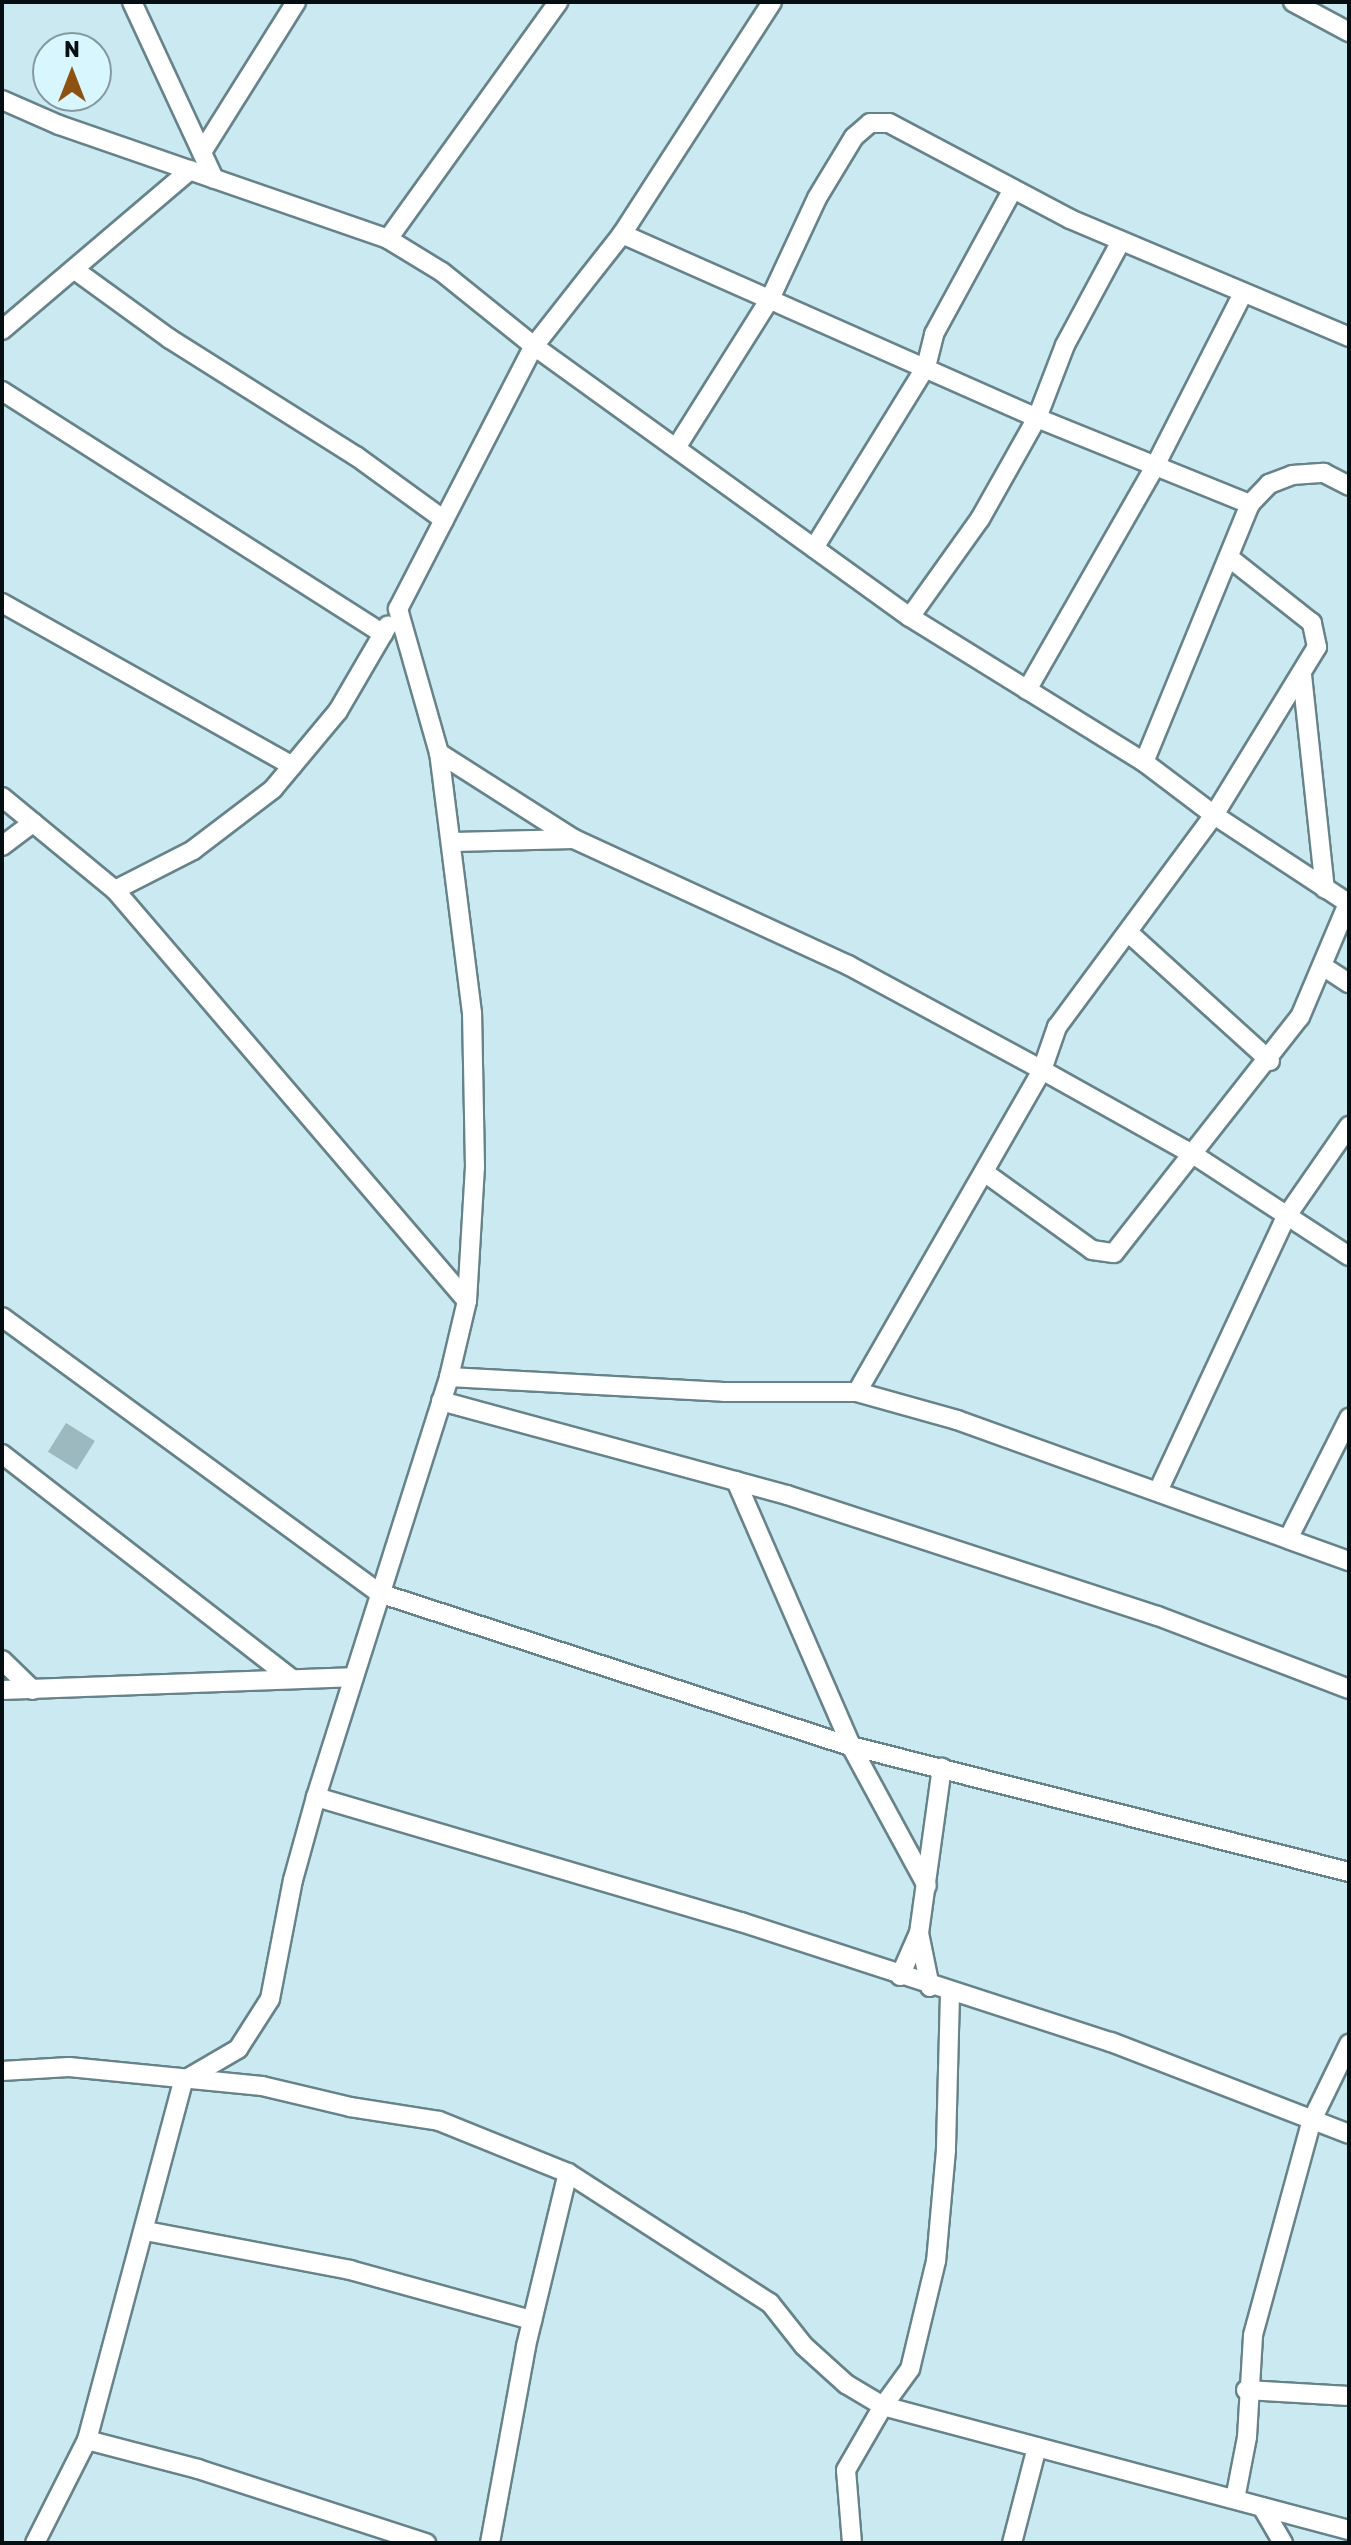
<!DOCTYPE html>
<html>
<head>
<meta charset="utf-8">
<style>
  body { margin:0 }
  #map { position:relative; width:1351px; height:2545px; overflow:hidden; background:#cbe9f1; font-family:Rubik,sans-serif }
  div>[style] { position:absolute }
  .building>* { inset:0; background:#9cb9c0; transform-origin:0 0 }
  .roads { filter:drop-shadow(2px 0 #67838a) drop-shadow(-2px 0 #67838a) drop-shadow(0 2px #67838a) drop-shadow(0 -2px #67838a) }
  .minor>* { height:18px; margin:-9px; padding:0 9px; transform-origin:9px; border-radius:9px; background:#fff }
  span { translate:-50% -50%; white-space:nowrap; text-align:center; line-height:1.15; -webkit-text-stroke:8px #d8f6fe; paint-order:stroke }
  .frame { position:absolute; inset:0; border:4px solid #050e11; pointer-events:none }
  .north { position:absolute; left:32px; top:32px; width:80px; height:80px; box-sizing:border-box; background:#d8f6fe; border:2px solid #84999f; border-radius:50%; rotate:0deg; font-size:22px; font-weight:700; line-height:32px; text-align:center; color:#050e11 }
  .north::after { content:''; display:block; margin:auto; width:28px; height:36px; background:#8d5111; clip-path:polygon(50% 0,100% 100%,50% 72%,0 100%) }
</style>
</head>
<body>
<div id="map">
  <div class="building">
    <i style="left:66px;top:1423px;width:34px;height:34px;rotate:32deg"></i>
  </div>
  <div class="roads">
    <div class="minor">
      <i style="left:132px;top:2px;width:195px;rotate:65.1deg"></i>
      <i style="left:1293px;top:2px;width:64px;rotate:28.2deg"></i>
      <i style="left:2px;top:100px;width:62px;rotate:23.7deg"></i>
      <i style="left:59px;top:125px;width:348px;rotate:19.1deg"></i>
      <i style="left:388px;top:239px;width:63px;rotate:31.4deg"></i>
      <i style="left:442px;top:272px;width:118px;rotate:38.8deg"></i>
      <i style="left:534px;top:346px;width:463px;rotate:35.8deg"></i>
      <i style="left:910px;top:617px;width:275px;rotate:31.8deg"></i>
      <i style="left:1144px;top:762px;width:88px;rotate:37.1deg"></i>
      <i style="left:1214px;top:815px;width:160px;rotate:33.3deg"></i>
      <i style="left:202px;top:152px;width:177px;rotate:-57.9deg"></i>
      <i style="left:622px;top:234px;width:454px;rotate:23.9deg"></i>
      <i style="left:1037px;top:418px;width:230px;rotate:22deg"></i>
      <i style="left:1250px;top:504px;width:279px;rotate:112.3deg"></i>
      <i style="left:388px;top:239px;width:292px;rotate:-54.3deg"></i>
      <i style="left:75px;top:270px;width:117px;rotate:36deg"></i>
      <i style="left:170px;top:339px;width:220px;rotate:32.2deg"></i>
      <i style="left:356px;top:456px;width:109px;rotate:36deg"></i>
      <i style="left:2px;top:330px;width:247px;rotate:-40.4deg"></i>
      <i style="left:2px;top:391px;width:452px;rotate:32.5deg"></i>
      <i style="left:676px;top:448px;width:176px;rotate:-57.8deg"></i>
      <i style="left:770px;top:299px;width:111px;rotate:-65deg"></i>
      <i style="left:817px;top:198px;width:71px;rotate:-58.8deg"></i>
      <i style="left:854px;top:137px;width:21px;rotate:-41deg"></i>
      <i style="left:870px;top:123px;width:19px"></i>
      <i style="left:889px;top:123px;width:205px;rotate:27.9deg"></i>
      <i style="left:1070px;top:219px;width:303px;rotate:22.9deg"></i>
      <i style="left:1250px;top:504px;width:28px;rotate:-46deg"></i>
      <i style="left:1269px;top:484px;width:25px;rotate:-21deg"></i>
      <i style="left:1292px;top:475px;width:32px;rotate:-4deg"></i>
      <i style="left:1324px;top:473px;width:28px;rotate:27deg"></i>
      <i style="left:814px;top:548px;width:213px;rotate:-58.3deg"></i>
      <i style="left:926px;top:367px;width:34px;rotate:-76deg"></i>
      <i style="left:934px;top:334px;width:165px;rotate:-61.4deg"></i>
      <i style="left:2px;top:603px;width:333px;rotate:29.3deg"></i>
      <i style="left:910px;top:617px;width:120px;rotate:-54.5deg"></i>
      <i style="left:980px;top:519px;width:116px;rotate:-60.6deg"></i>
      <i style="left:1037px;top:418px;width:78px;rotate:-69deg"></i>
      <i style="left:1065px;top:345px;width:118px;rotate:-61.7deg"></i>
      <i style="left:1302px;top:675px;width:215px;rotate:83.9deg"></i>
      <i style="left:1027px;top:690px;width:256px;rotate:-60.2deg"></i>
      <i style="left:1154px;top:468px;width:194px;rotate:-63deg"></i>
      <i style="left:439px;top:753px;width:160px;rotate:32.5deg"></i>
      <i style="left:574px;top:839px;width:302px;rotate:24.7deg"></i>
      <i style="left:848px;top:965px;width:221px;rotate:28.4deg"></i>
      <i style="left:1042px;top:1070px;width:174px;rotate:29.2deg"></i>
      <i style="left:1194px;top:1155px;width:185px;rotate:33.1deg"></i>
      <i style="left:2px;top:797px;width:146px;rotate:39.5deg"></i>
      <i style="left:115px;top:890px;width:541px;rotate:49.42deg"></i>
      <i style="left:453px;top:842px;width:121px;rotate:-1.4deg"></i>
      <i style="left:2px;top:846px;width:39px;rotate:-37deg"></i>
      <i style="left:115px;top:890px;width:88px;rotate:-27.1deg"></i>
      <i style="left:193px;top:850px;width:101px;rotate:-37.3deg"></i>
      <i style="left:273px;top:789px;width:102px;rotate:-50.2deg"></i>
      <i style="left:338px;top:711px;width:99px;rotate:-59.8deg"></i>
      <i style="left:1130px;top:934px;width:189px;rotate:42.2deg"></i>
      <i style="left:1324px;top:967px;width:30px;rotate:33deg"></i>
      <i style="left:984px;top:1172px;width:133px;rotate:35.8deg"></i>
      <i style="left:1092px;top:1250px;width:22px;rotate:8deg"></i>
      <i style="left:1114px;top:1253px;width:300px;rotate:-51.8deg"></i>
      <i style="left:1300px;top:1017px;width:126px;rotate:-67.1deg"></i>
      <i style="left:2px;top:1317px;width:467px;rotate:36.2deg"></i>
      <i style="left:379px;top:1593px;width:496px;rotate:18deg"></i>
      <i style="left:851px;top:1746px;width:514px;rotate:14.2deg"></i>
      <i style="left:449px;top:1377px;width:275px;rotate:3.1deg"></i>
      <i style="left:724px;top:1392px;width:133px"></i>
      <i style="left:857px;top:1392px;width:104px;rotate:15.6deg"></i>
      <i style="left:957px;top:1420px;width:417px;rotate:19.8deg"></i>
      <i style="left:857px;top:1392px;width:371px;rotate:-60.1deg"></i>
      <i style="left:1042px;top:1070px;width:46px;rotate:-70.8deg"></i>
      <i style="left:1057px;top:1027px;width:264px;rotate:-53.5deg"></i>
      <i style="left:1214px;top:815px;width:197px;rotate:-58.5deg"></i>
      <i style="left:1317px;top:647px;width:25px;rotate:-102deg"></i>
      <i style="left:1312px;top:623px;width:103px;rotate:-141.7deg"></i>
      <i style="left:441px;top:1401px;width:359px;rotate:15.2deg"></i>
      <i style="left:787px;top:1495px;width:390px;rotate:18.1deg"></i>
      <i style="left:1158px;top:1616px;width:204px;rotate:20.9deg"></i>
      <i style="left:2px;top:1454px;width:366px;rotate:37.8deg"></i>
      <i style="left:736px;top:1481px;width:289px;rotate:66.5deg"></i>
      <i style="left:851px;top:1746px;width:159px;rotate:61.5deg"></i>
      <i style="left:1159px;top:1489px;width:300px;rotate:-65deg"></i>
      <i style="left:1286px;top:1217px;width:111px;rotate:-55.3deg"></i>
      <i style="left:1288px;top:1539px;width:136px;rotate:-63.2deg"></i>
      <i style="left:2px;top:1660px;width:43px;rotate:44.1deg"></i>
      <i style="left:2px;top:1690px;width:349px;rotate:-2.1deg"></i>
      <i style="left:316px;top:1797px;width:443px;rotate:16.4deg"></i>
      <i style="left:741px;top:1922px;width:389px;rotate:18deg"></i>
      <i style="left:1111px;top:2042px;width:255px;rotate:21.1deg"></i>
      <i style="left:919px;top:1933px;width:55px;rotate:78.5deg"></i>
      <i style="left:900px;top:1976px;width:47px;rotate:-66.2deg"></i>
      <i style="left:919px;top:1933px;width:167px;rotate:-82.1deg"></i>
      <i style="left:950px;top:1994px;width:156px;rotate:91.5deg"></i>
      <i style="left:946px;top:2150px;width:111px;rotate:95.1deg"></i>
      <i style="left:936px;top:2261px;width:111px;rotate:103.5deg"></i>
      <i style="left:910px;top:2369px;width:46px;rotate:126.1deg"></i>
      <i style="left:883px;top:2406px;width:482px;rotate:14.9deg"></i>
      <i style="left:2px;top:2071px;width:67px;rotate:-3.4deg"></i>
      <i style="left:69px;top:2067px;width:194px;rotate:5.6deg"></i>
      <i style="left:262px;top:2086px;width:90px;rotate:13.4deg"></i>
      <i style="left:350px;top:2107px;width:90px;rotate:8.9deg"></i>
      <i style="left:439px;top:2121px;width:139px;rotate:22deg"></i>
      <i style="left:568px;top:2173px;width:240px;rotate:32.8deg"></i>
      <i style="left:770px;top:2303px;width:55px;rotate:51.7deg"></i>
      <i style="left:804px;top:2346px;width:57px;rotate:42.1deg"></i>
      <i style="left:846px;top:2384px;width:43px;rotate:30.7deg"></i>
      <i style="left:883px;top:2406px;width:74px;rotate:120deg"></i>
      <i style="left:846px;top:2470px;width:73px;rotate:85.3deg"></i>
      <i style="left:146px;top:2231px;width:208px;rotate:10.8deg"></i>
      <i style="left:350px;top:2270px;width:189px;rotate:15.4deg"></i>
      <i style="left:1246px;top:2390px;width:103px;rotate:3.3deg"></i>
      <i style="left:87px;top:2440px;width:115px;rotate:14.6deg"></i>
      <i style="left:198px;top:2469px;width:240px;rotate:18deg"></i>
      <i style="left:1235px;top:2499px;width:63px;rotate:-79deg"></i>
      <i style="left:1247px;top:2437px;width:102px;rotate:-86.6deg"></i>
      <i style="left:1253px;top:2335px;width:223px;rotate:-74.7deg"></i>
      <i style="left:1312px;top:2120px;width:85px;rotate:-64deg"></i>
      <i style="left:1262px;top:2507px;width:42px;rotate:59.7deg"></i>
      <i style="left:35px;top:2543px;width:115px;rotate:-63.2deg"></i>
      <i style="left:87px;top:2440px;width:372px;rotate:-75deg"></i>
      <i style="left:183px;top:2081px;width:64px;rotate:-30.2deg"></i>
      <i style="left:238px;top:2049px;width:59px;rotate:-57.4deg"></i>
      <i style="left:270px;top:1999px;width:121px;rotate:-79.1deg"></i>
      <i style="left:293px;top:1880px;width:86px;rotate:-74.5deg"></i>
      <i style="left:316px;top:1797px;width:441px;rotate:-72.4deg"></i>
      <i style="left:449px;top:1377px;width:78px;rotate:-76.7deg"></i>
      <i style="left:467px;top:1301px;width:134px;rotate:-86.6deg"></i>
      <i style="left:475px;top:1167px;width:154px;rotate:-91.1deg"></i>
      <i style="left:472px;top:1013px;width:262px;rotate:-97.2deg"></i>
      <i style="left:439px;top:753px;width:150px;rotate:-105.9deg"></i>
      <i style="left:398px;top:609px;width:296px;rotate:-62.7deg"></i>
      <i style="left:534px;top:346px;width:142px;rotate:-51.8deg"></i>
      <i style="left:622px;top:234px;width:276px;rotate:-57.1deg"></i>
      <i style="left:490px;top:2543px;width:200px;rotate:-79.6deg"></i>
      <i style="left:526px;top:2346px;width:178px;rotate:-76.4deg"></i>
      <i style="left:1012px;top:2543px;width:99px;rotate:-75.4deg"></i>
    </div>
  </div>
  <div class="frame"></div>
  <div class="north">N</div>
</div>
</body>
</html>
